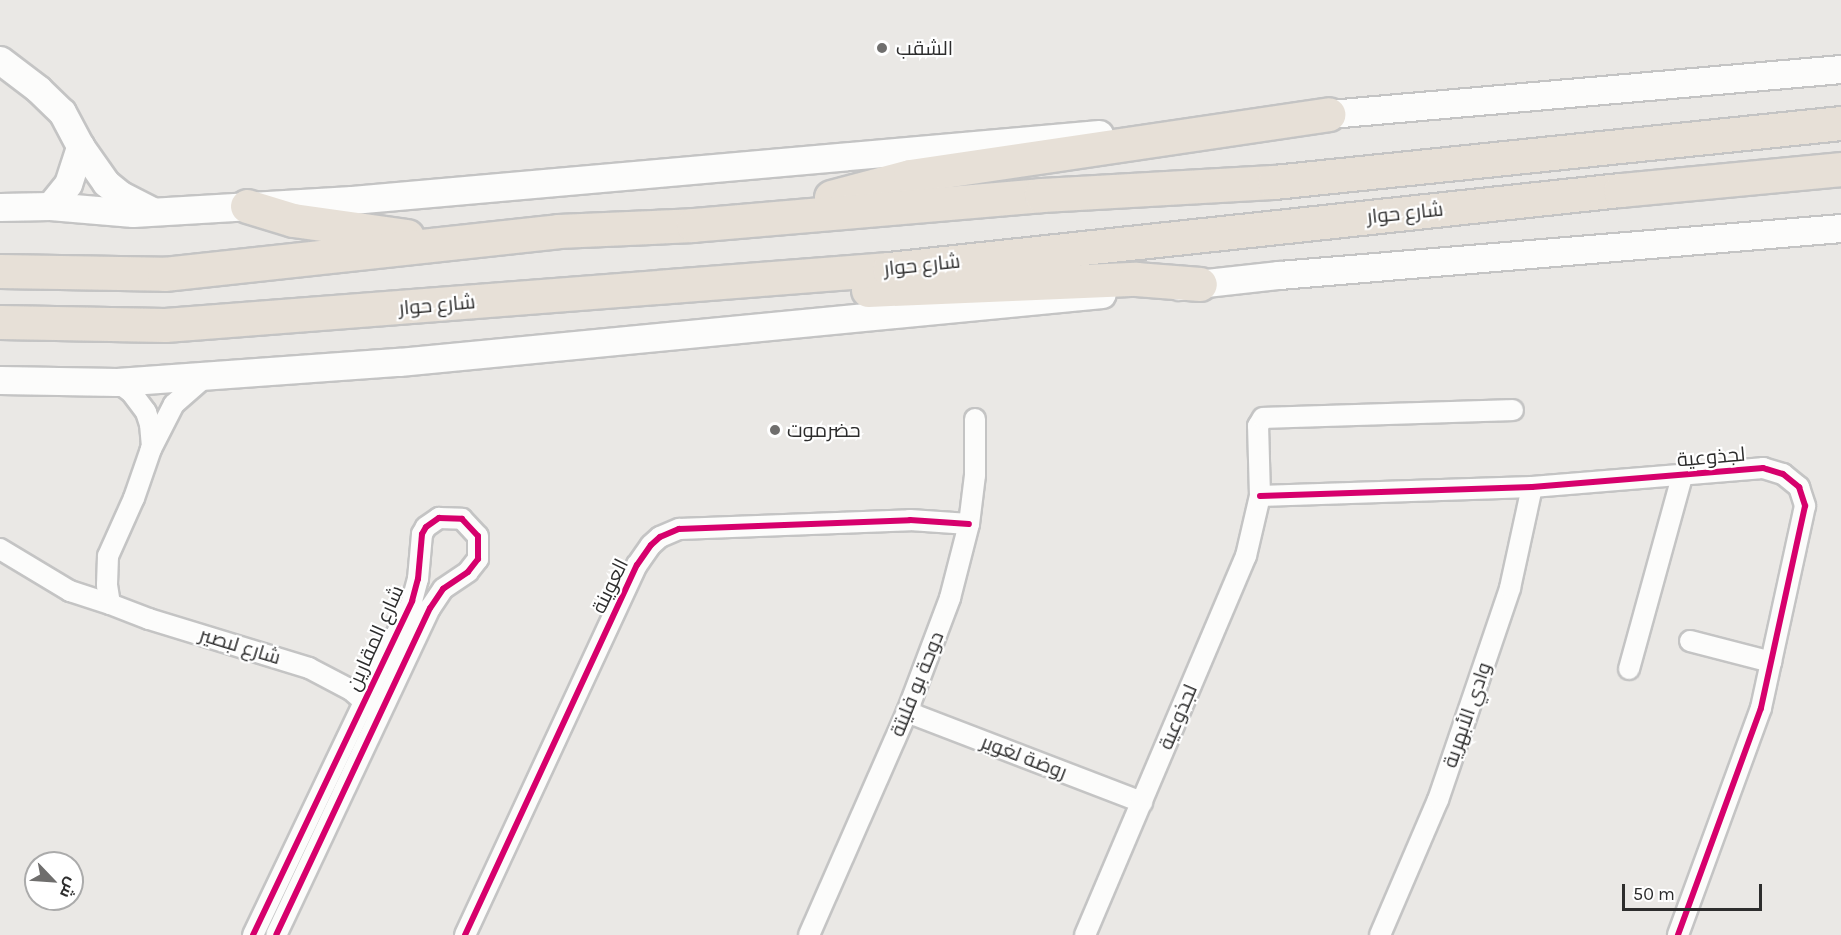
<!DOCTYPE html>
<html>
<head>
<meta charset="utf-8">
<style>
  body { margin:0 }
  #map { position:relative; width:1841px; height:935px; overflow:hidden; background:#eae8e5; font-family:Karla,Cairo,sans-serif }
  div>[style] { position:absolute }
  .roads { filter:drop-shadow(2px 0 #c4c4c4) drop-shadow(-2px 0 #c4c4c4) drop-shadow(0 2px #c4c4c4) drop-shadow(0 -2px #c4c4c4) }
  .street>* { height:20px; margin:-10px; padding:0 10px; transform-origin:10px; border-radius:10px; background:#fcfcfb }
  .secondary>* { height:27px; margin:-13.5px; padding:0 13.5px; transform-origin:13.5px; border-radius:13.5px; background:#fcfcfb }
  .highway>* { height:33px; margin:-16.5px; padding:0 16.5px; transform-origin:16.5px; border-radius:16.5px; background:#e7e0d7 }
  .cycleway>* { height:6px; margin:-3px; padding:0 3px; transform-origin:3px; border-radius:3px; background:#d6006c }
  .dots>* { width:16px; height:16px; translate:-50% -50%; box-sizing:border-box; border:3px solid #fff; border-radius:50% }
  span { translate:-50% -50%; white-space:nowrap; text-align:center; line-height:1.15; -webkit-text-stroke:4.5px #fff; paint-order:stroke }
  .poi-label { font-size:20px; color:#2d2d2d }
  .left { translate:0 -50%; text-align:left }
  .street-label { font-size:20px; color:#2d2d2d }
  .north { position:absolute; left:24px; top:851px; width:60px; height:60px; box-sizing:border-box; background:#fff; border:2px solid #ababab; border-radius:50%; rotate:115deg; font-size:16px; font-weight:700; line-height:24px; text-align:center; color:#2d2d2d }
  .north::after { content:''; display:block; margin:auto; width:21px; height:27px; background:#6f6e6d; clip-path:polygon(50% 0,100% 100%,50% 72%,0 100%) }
  .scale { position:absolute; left:1622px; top:884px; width:140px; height:27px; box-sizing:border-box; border:3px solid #2d2d2d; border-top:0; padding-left:8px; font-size:18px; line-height:21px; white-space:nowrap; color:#2d2d2d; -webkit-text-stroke:4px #fff; paint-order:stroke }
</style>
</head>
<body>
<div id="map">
  <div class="roads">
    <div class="street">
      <i style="left:205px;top:377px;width:41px;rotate:138.9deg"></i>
      <i style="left:174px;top:404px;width:51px;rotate:117.1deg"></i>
      <i style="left:151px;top:449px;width:52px;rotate:109.1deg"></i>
      <i style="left:134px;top:498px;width:64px;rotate:114.1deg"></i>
      <i style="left:108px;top:556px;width:29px;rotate:92deg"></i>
      <i style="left:107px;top:585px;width:19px;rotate:81deg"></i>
      <i style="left:110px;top:604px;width:42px;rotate:21deg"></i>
      <i style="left:149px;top:619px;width:167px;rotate:17deg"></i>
      <i style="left:309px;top:668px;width:47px;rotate:27.6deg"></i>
      <i style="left:351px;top:690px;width:28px;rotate:41deg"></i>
      <i style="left:117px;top:382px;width:17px;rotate:36deg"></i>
      <i style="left:131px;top:392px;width:25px;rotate:53deg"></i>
      <i style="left:146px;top:412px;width:13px;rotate:72deg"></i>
      <i style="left:150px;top:424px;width:22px;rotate:85deg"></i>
      <i style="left:1260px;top:496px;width:272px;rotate:-1.9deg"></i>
      <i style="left:1532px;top:487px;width:232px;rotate:-4.7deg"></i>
      <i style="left:1763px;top:468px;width:21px;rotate:17deg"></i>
      <i style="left:1783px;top:474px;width:21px;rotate:39deg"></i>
      <i style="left:1799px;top:487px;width:20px;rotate:72deg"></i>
      <i style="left:1805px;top:506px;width:207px;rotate:102.3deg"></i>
      <i style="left:1761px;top:708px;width:242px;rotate:110.1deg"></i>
      <i style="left:0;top:549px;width:82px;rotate:31deg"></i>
      <i style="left:70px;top:591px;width:42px;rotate:18deg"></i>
      <i style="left:1690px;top:641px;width:84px;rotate:14.5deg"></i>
      <i style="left:1629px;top:669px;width:200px;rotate:-74.6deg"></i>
      <i style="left:907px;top:712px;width:252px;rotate:21deg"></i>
      <i style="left:253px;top:935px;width:370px;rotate:-64.5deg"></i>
      <i style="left:412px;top:601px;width:23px;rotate:-75deg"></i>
      <i style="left:418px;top:579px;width:45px;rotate:-84.9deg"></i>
      <i style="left:422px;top:534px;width:8px;rotate:-60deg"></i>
      <i style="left:426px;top:527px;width:16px;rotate:-35deg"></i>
      <i style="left:439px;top:518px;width:23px;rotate:2deg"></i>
      <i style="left:462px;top:519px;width:23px;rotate:47deg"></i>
      <i style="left:478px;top:536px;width:23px;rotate:90deg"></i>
      <i style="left:478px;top:559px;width:16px;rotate:128deg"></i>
      <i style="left:468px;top:572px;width:30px;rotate:146deg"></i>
      <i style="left:443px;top:589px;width:23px;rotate:124deg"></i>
      <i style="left:430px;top:608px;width:361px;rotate:115.2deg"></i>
      <i style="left:465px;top:935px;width:408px;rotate:-65.1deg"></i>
      <i style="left:637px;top:565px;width:24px;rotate:-55deg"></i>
      <i style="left:651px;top:545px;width:12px;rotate:-42deg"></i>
      <i style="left:660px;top:537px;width:21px;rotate:-23deg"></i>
      <i style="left:679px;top:529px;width:231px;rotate:-2.2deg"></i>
      <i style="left:910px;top:520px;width:59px;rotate:3.9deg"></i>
      <i style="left:809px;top:935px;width:244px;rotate:-66.3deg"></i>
      <i style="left:907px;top:712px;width:122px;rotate:-69.3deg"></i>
      <i style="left:950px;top:598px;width:76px;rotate:-75.6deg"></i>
      <i style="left:969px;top:524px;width:49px;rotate:-83deg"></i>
      <i style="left:975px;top:475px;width:56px;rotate:-90deg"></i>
      <i style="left:1085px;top:935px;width:412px;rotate:-67deg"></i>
      <i style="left:1246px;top:556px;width:62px;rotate:-76.9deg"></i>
      <i style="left:1260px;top:496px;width:70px;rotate:-91.6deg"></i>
      <i style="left:1258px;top:426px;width:9px;rotate:-58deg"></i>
      <i style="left:1263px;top:418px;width:250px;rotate:-1.8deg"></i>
      <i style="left:1380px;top:935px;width:147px;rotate:-66.8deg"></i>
      <i style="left:1438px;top:800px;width:224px;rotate:-71.2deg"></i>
      <i style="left:1510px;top:588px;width:103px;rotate:-77.7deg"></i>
    </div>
    <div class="secondary">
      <i style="left:0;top:60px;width:48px;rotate:37.3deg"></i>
      <i style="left:38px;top:89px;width:33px;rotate:44deg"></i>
      <i style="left:62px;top:112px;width:38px;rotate:62deg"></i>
      <i style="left:80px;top:146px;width:45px;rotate:54.9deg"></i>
      <i style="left:106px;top:183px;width:19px;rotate:39deg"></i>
      <i style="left:121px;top:195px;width:34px;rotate:27deg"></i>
      <i style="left:1307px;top:116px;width:536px;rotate:-5.03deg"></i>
      <i style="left:50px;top:206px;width:28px;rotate:-51deg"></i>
      <i style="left:68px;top:184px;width:40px;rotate:-72deg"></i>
      <i style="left:0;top:207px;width:50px;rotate:-1.1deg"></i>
      <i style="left:50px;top:206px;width:83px;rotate:4.8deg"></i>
      <i style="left:133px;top:213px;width:219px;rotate:-3.4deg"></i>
      <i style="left:352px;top:200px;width:750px;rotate:-5.05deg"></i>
      <i style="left:1179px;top:286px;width:101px;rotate:-6.3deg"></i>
      <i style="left:1279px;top:275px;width:564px;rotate:-4.78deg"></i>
      <i style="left:0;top:380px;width:117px;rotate:1deg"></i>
      <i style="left:117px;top:382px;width:283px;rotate:-4.1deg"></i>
      <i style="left:399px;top:362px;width:706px;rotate:-5.52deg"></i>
    </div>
    <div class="highway">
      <i style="left:831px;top:197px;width:82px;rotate:-14.9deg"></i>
      <i style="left:910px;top:176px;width:423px;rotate:-8.4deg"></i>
      <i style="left:247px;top:206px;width:48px;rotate:16.9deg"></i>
      <i style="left:293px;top:220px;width:115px;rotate:8deg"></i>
      <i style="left:0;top:271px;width:164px;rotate:1deg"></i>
      <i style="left:164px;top:274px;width:396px;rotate:-6.2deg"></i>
      <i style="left:558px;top:231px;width:135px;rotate:-2.5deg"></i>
      <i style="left:693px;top:225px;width:349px;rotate:-4.9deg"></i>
      <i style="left:1041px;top:195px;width:233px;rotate:-3.2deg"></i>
      <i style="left:1274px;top:182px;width:570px;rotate:-5.94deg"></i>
      <i style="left:868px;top:290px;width:268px;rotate:-2.4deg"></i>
      <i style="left:1136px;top:279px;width:64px;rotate:4.5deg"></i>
      <i style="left:0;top:322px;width:165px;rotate:1deg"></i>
      <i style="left:165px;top:325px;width:726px;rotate:-4.42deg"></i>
      <i style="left:889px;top:269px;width:735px;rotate:-6.17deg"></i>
      <i style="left:1620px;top:190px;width:222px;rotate:-5.4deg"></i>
    </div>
  </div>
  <div class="cycleway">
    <i style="left:1260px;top:496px;width:272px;rotate:-1.9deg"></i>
    <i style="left:1532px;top:487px;width:232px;rotate:-4.7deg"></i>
    <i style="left:1763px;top:468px;width:21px;rotate:17deg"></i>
    <i style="left:1783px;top:474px;width:21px;rotate:39deg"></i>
    <i style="left:1799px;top:487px;width:20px;rotate:72deg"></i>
    <i style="left:1805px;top:506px;width:207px;rotate:102.3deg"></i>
    <i style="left:1761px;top:708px;width:242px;rotate:110.1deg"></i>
    <i style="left:253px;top:935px;width:370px;rotate:-64.5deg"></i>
    <i style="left:412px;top:601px;width:23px;rotate:-75deg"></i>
    <i style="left:418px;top:579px;width:45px;rotate:-84.9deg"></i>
    <i style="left:422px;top:534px;width:8px;rotate:-60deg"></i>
    <i style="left:426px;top:527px;width:16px;rotate:-35deg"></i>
    <i style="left:439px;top:518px;width:23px;rotate:2deg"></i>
    <i style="left:462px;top:519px;width:23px;rotate:47deg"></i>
    <i style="left:478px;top:536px;width:23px;rotate:90deg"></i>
    <i style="left:478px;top:559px;width:16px;rotate:128deg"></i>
    <i style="left:468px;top:572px;width:30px;rotate:146deg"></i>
    <i style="left:443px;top:589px;width:23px;rotate:124deg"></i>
    <i style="left:430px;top:608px;width:361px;rotate:115.2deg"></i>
    <i style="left:465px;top:935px;width:408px;rotate:-65.1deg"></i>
    <i style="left:637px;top:565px;width:24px;rotate:-55deg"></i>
    <i style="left:651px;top:545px;width:12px;rotate:-42deg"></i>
    <i style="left:660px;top:537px;width:21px;rotate:-23deg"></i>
    <i style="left:679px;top:529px;width:231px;rotate:-2.2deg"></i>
    <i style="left:910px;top:520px;width:59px;rotate:3.9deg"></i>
  </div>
  <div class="dots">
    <i style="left:882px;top:48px;background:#6f6e6d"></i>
    <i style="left:775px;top:430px;background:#6f6e6d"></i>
  </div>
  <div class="poi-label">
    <span class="left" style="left:896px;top:48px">الشقب</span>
    <span class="left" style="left:787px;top:430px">حضرموت</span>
  </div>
  <div class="street-label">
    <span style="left:1405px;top:213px;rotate:-6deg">شارع حوار</span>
    <span style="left:922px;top:265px;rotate:-6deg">شارع حوار</span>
    <span style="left:437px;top:305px;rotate:-5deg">شارع حوار</span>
    <span style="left:1711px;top:457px;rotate:-5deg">لجذوعية</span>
    <span style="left:610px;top:586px;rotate:-64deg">العوينة</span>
    <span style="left:375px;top:638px;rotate:-66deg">شارع المقارين</span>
    <span style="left:240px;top:646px;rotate:17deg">شارع لبصير</span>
    <span style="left:917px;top:684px;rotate:-68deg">دوحة بو فليتة</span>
    <span style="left:1467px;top:715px;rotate:-71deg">وادي الأبهرية</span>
    <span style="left:1178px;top:717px;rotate:-67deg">لجذوعية</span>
    <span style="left:1024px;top:757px;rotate:21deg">روضة لغوير</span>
  </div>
  <div class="north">ش</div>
  <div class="scale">50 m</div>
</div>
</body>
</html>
